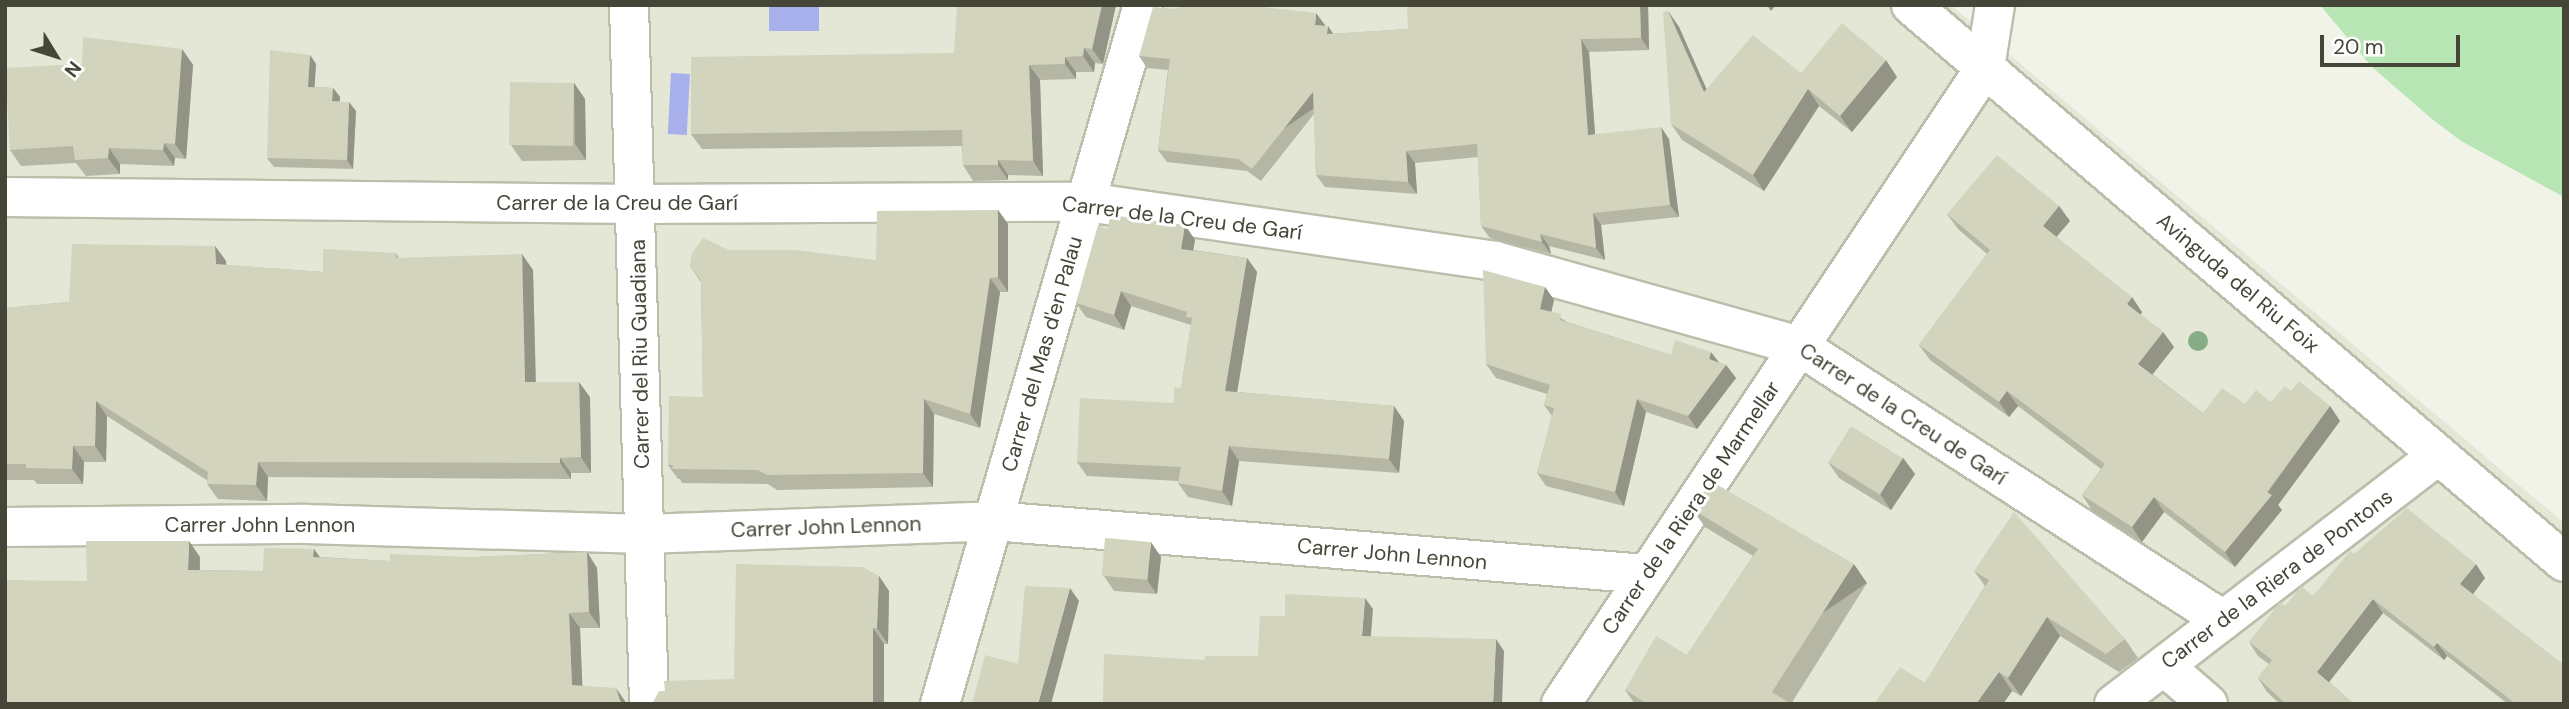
<!DOCTYPE html>
<html>
<head>
<meta charset="utf-8">
<style>
  body { margin:0 }
  #map { position:relative; width:2569px; height:709px; overflow:hidden; background:#f1f3e8; font-family:"DM Sans",sans-serif }
  div>[style] { position:absolute }
  .residential>* { inset:0; background:#e4e7d6 }
  .green>* { inset:0; background:#b7e5b3 }
  .water>* { inset:0; background:#a8b0ec; transform-origin:0 0 }
  .roads { filter:drop-shadow(2px 0 #bbbeab) drop-shadow(-2px 0 #bbbeab) drop-shadow(0 2px #bbbeab) drop-shadow(0 -2px #bbbeab) }
  .minor>* { height:38px; margin:-19px; padding:0 19px; transform-origin:19px; border-radius:19px; background:#fff }
  .trees>* { width:20px; height:20px; margin:-10px; border-radius:50%; background:#86ad86 }
  .wall>* { inset:0; background:#b5b6a3 }
  .shaded-wall>* { inset:0; background:#939485; transform-origin:0 0 }
  .building>* { inset:0; background:#d2d4be; transform-origin:0 0 }
  span { translate:-50% -50%; white-space:nowrap; text-align:center; line-height:1.15; -webkit-text-stroke:6px #fff; paint-order:stroke }
  .street-label { font-size:21px; color:#454637 }
  .frame { position:absolute; inset:0; border:7px solid #454637; pointer-events:none }
  .north { position:absolute; left:21px; top:21px; width:70px; height:70px; -webkit-text-stroke:5px #fff; paint-order:stroke; rotate:128deg; font-size:19px; font-weight:700; line-height:28px; text-align:center; color:#454637 }
  .north::after { content:''; display:block; margin:auto; width:24px; height:32px; background:#454637; clip-path:polygon(50% 0,100% 100%,50% 72%,0 100%) }
  .scale { position:absolute; left:2320px; top:35px; width:140px; height:32px; box-sizing:border-box; border:4px solid #454637; border-top:0; padding-left:9px; font-size:21px; line-height:24px; white-space:nowrap; color:#454637; -webkit-text-stroke:5px #fff; paint-order:stroke }
</style>
</head>
<body>
<div id="map">
  <div class="residential">
    <i style="clip-path:polygon(5px 5px,1951px 5px,2564px 523px,2564px 704px,5px 704px)"></i>
  </div>
  <div class="green">
    <i style="clip-path:polygon(2320px 5px,2564px 5px,2564px 197px,2461px 141px,2432px 119px,2372px 67px)"></i>
  </div>
  <div class="water">
    <i style="left:769px;top:5px;width:50px;height:26px"></i>
    <i style="left:671px;top:73px;width:19px;height:61px;rotate:3deg"></i>
  </div>
  <div class="roads">
    <div class="minor">
      <i style="left:629px;top:5px;width:699px;rotate:88.36deg"></i>
      <i style="left:1911px;top:5px;width:858px;rotate:40.46deg"></i>
      <i style="left:5px;top:197px;width:632px;rotate:0.63deg"></i>
      <i style="left:637px;top:204px;width:449px;rotate:-0.3deg"></i>
      <i style="left:1086px;top:202px;width:413px;rotate:8.2deg"></i>
      <i style="left:1495px;top:261px;width:316px;rotate:15.6deg"></i>
      <i style="left:1799px;top:346px;width:505px;rotate:32.87deg"></i>
      <i style="left:5px;top:527px;width:301px;rotate:-0.6deg"></i>
      <i style="left:306px;top:524px;width:339px;rotate:1.7deg"></i>
      <i style="left:645px;top:534px;width:348px;rotate:-2.1deg"></i>
      <i style="left:993px;top:521px;width:655px;rotate:4.64deg"></i>
      <i style="left:2164px;top:666px;width:58px;rotate:40.8deg"></i>
      <i style="left:940px;top:704px;width:728px;rotate:-73.81deg"></i>
      <i style="left:1561px;top:704px;width:764px;rotate:-56.31deg"></i>
      <i style="left:1985px;top:68px;width:64px;rotate:-81deg"></i>
      <i style="left:2114px;top:704px;width:409px;rotate:-37.5deg"></i>
    </div>
  </div>
  <div class="trees">
    <i style="left:2198px;top:341px"></i>
  </div>
  <div class="wall">
    <i style="clip-path:polygon(1116px 5px,1103px 64px,1095px 63px,1094px 72px,1076px 72px,1076px 79px,1040px 80px,1043px 176px,1008px 175px,1008px 180px,973px 181px,963px 165px,962px 146px,702px 149px,691px 134px)"></i>
    <i style="clip-path:polygon(1648px 5px,1649px 50px,1589px 52px,1595px 134px,1669px 139px,1679px 217px,1601px 225px,1605px 260px,1549px 246px,1551px 254px,1490px 238px,1481px 226px,1478px 157px,1415px 163px,1417px 194px,1325px 187px,1316px 175px,1314px 114px,1261px 181px,1247px 171px,1167px 162px,1158px 150px,1168px 70px,1147px 68px,1139px 56px,1177px 9px,1325px 25px,1333px 34px,1408px 29px)"></i>
    <i style="clip-path:polygon(1668px 11px,1679px 27px,1706px 89px,1801px 73px,1897px 77px,1852px 132px,1819px 106px,1764px 191px,1682px 140px,1671px 124px)"></i>
    <i style="clip-path:polygon(182px 49px,193px 65px,186px 159px,175px 158px,174px 166px,120px 164px,120px 174px,86px 176px,76px 163px,21px 166px,10px 150px,82px 64px)"></i>
    <i style="clip-path:polygon(310px 55px,316px 64px,314px 87px,333px 88px,340px 97px,339px 102px,356px 111px,353px 169px,274px 167px,267px 158px)"></i>
    <i style="clip-path:polygon(574px 83px,585px 99px,586px 160px,522px 161px,511px 145px)"></i>
    <i style="clip-path:polygon(2059px 206px,2070px 221px,2056px 237px,2142px 312px,2141px 315px,2163px 332px,2174px 347px,2152px 374px,2203px 413px,2245px 404px,2271px 402px,2291px 391px,2330px 406px,2340px 421px,2278px 505px,2282px 510px,2235px 567px,2164px 512px,2142px 542px,2092px 510px,2082px 495px,2101px 469px,2018px 406px,2009px 417px,1930px 360px,1919px 345px,1987px 254px,1958px 229px,1947px 214px)"></i>
    <i style="clip-path:polygon(998px 210px,1008px 224px,1008px 292px,1000px 292px,980px 428px,934px 414px,933px 487px,777px 490px,768px 484px,682px 483px,680px 479px,678px 479px,668px 465px,703px 397px,701px 282px,690px 266px,876px 260px)"></i>
    <i style="clip-path:polygon(1185px 225px,1195px 240px,1193px 250px,1247px 258px,1257px 272px,1237px 392px,1394px 406px,1404px 421px,1399px 473px,1239px 461px,1232px 506px,1188px 497px,1178px 483px,1178px 481px,1087px 476px,1077px 462px,1174px 403px,1181px 388px,1191px 325px,1131px 306px,1124px 330px,1086px 317px,1076px 303px,1107px 229px)"></i>
    <i style="clip-path:polygon(215px 246px,226px 261px,226px 265px,323px 272px,396px 253px,399px 258px,533px 270px,536px 382px,590px 397px,591px 473px,571px 473px,571px 479px,268px 477px,267px 501px,218px 499px,207px 484px,208px 481px,107px 416px,106px 462px,84px 462px,83px 484px,37px 484px,34px 480px,5px 480px,5px 308px,69px 302px)"></i>
    <i style="clip-path:polygon(1545px 287px,1554px 300px,1551px 312px,1567px 322px,1671px 355px,1718px 362px,1726px 365px,1736px 378px,1697px 429px,1646px 412px,1624px 506px,1546px 486px,1537px 473px,1552px 416px,1544px 405px,1547px 394px,1496px 378px,1486px 364px)"></i>
    <i style="clip-path:polygon(1903px 458px,1915px 474px,1891px 510px,1839px 478px,1828px 462px)"></i>
    <i style="clip-path:polygon(1692px 509px,1867px 583px,1791px 704px,1635px 704px,1625px 690px,1687px 655px,1753px 556px,1705px 527px)"></i>
    <i style="clip-path:polygon(314px 549px,319px 557px,390px 561px,587px 552px,597px 568px,600px 628px,580px 628px,582px 686px,627px 704px,87px 581px,200px 557px,200px 570px,263px 571px)"></i>
    <i style="clip-path:polygon(2354px 554px,2485px 578px,2473px 594px,2564px 704px,2508px 704px,2447px 656px,2444px 660px,2383px 613px,2329px 682px,2354px 704px,2280px 704px,2267px 692px,2258px 678px,2269px 664px,2258px 656px,2249px 642px,2285px 606px,2313px 596px)"></i>
    <i style="clip-path:polygon(1161px 557px,1157px 594px,1114px 591px,1104px 576px)"></i>
    <i style="clip-path:polygon(1974px 571px,2125px 639px,2138px 658px,2119px 672px,2060px 636px,2021px 696px,2012px 691px,2003px 704px,1874px 704px,1925px 683px,1985px 586px)"></i>
    <i style="clip-path:polygon(879px 576px,889px 591px,888px 644px,884px 644px,884px 704px,665px 691px,734px 679px)"></i>
  </div>
  <div class="shaded-wall">
    <i style="clip-path:polygon(1102px 5px,1116px 5px,1103px 64px,1092px 49px)"></i>
    <i style="clip-path:polygon(1640px 5px,1648px 5px,1649px 50px,1641px 38px)"></i>
    <i style="clip-path:polygon(1767px 5px,1776px 5px,1771px 11px)"></i>
    <i style="clip-path:polygon(1668px 11px,1679px 27px,1715px 108px,1704px 92px)"></i>
    <i style="clip-path:polygon(1316px 13px,1325px 25px,1324px 37px,1315px 25px)"></i>
    <i style="clip-path:polygon(1328px 26px,1336px 38px,1327px 34px)"></i>
    <i style="clip-path:polygon(1581px 39px,1589px 52px,1596px 147px,1588px 135px)"></i>
    <i style="clip-path:polygon(1084px 48px,1095px 63px,1094px 72px,1083px 56px)"></i>
    <i style="clip-path:polygon(182px 49px,193px 65px,186px 159px,175px 144px)"></i>
    <i style="clip-path:polygon(310px 55px,316px 64px,314px 96px,308px 87px)"></i>
    <i style="clip-path:polygon(1065px 57px,1076px 72px,1076px 79px,1065px 64px)"></i>
    <i style="clip-path:polygon(1886px 60px,1897px 77px,1852px 132px,1840px 116px)"></i>
    <i style="clip-path:polygon(1029px 65px,1040px 80px,1043px 176px,1033px 161px)"></i>
    <i style="clip-path:polygon(574px 83px,585px 99px,586px 160px,575px 144px)"></i>
    <i style="clip-path:polygon(333px 88px,340px 97px,339px 110px,332px 101px)"></i>
    <i style="clip-path:polygon(1808px 89px,1819px 106px,1764px 191px,1753px 175px)"></i>
    <i style="left:1313px;top:92px;width:14px;height:98px;rotate:56deg"></i>
    <i style="clip-path:polygon(349px 102px,356px 111px,353px 169px,347px 160px)"></i>
    <i style="clip-path:polygon(1661px 127px,1669px 139px,1679px 217px,1670px 205px)"></i>
    <i style="clip-path:polygon(164px 143px,175px 158px,174px 166px,163px 150px)"></i>
    <i style="clip-path:polygon(109px 148px,120px 164px,120px 174px,108px 158px)"></i>
    <i style="clip-path:polygon(1406px 151px,1415px 163px,1417px 194px,1408px 182px)"></i>
    <i style="clip-path:polygon(998px 160px,1008px 175px,1008px 180px,998px 165px)"></i>
    <i style="clip-path:polygon(2059px 206px,2070px 221px,2053px 241px,2043px 226px)"></i>
    <i style="clip-path:polygon(998px 210px,1008px 224px,1008px 292px,998px 277px)"></i>
    <i style="clip-path:polygon(1593px 213px,1601px 225px,1605px 260px,1596px 248px)"></i>
    <i style="clip-path:polygon(1185px 225px,1195px 240px,1191px 263px,1181px 249px)"></i>
    <i style="clip-path:polygon(1540px 234px,1549px 246px,1551px 254px,1542px 242px)"></i>
    <i style="clip-path:polygon(215px 246px,226px 261px,227px 280px,216px 264px)"></i>
    <i style="clip-path:polygon(522px 254px,533px 270px,536px 398px,525px 382px)"></i>
    <i style="clip-path:polygon(1247px 258px,1257px 272px,1235px 405px,1225px 391px)"></i>
    <i style="clip-path:polygon(990px 278px,1000px 292px,980px 428px,970px 414px)"></i>
    <i style="clip-path:polygon(1545px 287px,1554px 300px,1549px 322px,1540px 309px)"></i>
    <i style="clip-path:polygon(1121px 291px,1131px 306px,1124px 330px,1114px 315px)"></i>
    <i style="clip-path:polygon(2132px 297px,2142px 312px,2137px 319px,2127px 304px)"></i>
    <i style="clip-path:polygon(2163px 332px,2174px 347px,2149px 379px,2138px 364px)"></i>
    <i style="clip-path:polygon(1711px 352px,1721px 365px,1709px 359px)"></i>
    <i style="clip-path:polygon(1726px 365px,1736px 378px,1697px 429px,1688px 416px)"></i>
    <i style="clip-path:polygon(579px 382px,590px 397px,591px 473px,581px 457px)"></i>
    <i style="clip-path:polygon(2007px 391px,2018px 406px,2009px 417px,1999px 402px)"></i>
    <i style="clip-path:polygon(924px 399px,934px 414px,933px 487px,923px 473px)"></i>
    <i style="clip-path:polygon(1637px 399px,1646px 412px,1624px 506px,1615px 492px)"></i>
    <i style="clip-path:polygon(96px 401px,107px 416px,106px 462px,95px 446px)"></i>
    <i style="clip-path:polygon(1394px 406px,1404px 421px,1399px 473px,1389px 459px)"></i>
    <i style="clip-path:polygon(2330px 406px,2340px 421px,2278px 505px,2282px 510px,2235px 567px,2225px 552px)"></i>
    <i style="clip-path:polygon(73px 446px,84px 462px,83px 484px,72px 469px)"></i>
    <i style="clip-path:polygon(1229px 446px,1239px 461px,1232px 506px,1222px 491px)"></i>
    <i style="clip-path:polygon(560px 458px,571px 473px,571px 479px,560px 463px)"></i>
    <i style="clip-path:polygon(1903px 458px,1915px 474px,1891px 510px,1880px 494px)"></i>
    <i style="clip-path:polygon(258px 462px,268px 477px,267px 501px,256px 485px)"></i>
    <i style="clip-path:polygon(2154px 497px,2164px 512px,2142px 542px,2132px 527px)"></i>
    <i style="clip-path:polygon(189px 541px,200px 557px,199px 586px,188px 570px)"></i>
    <i style="clip-path:polygon(1151px 542px,1161px 557px,1157px 594px,1147px 580px)"></i>
    <i style="clip-path:polygon(314px 549px,325px 564px,313px 557px)"></i>
    <i style="clip-path:polygon(587px 552px,597px 568px,600px 628px,589px 612px)"></i>
    <i style="left:1854px;top:564px;width:23px;height:152px;rotate:56deg"></i>
    <i style="clip-path:polygon(2476px 564px,2485px 578px,2470px 598px,2460px 584px)"></i>
    <i style="clip-path:polygon(879px 576px,889px 591px,888px 644px,877px 628px)"></i>
    <i style="clip-path:polygon(1070px 588px,1079px 601px,1051px 704px,1038px 704px)"></i>
    <i style="clip-path:polygon(1365px 598px,1373px 609px,1370px 647px,1362px 636px)"></i>
    <i style="clip-path:polygon(2373px 599px,2383px 613px,2326px 686px,2317px 672px)"></i>
    <i style="clip-path:polygon(569px 613px,580px 628px,583px 701px,572px 685px)"></i>
    <i style="clip-path:polygon(2047px 617px,2060px 636px,2021px 696px,2008px 678px)"></i>
    <i style="clip-path:polygon(873px 628px,884px 644px,884px 704px,873px 704px)"></i>
    <i style="clip-path:polygon(1496px 639px,1504px 651px,1502px 704px,1493px 704px)"></i>
    <i style="clip-path:polygon(2437px 643px,2447px 656px,2444px 660px,2434px 647px)"></i>
    <i style="clip-path:polygon(1999px 672px,2012px 691px,2003px 704px,1976px 704px)"></i>
    <i style="clip-path:polygon(616px 688px,627px 704px,622px 704px,620px 701px)"></i>
  </div>
  <div class="building">
    <i style="clip-path:polygon(957px 5px,1102px 5px,1092px 49px,1084px 48px,1083px 56px,1065px 57px,1065px 64px,1029px 65px,1033px 161px,998px 160px,998px 165px,963px 165px,962px 130px,691px 134px,691px 57px,954px 53px)"></i>
    <i style="clip-path:polygon(1179px 5px,1245px 5px,1316px 13px,1315px 25px,1328px 26px,1327px 34px,1408px 29px,1407px 5px,1640px 5px,1641px 38px,1581px 39px,1588px 135px,1661px 127px,1670px 205px,1593px 213px,1596px 248px,1540px 234px,1542px 242px,1481px 226px,1477px 144px,1406px 151px,1408px 182px,1316px 175px,1313px 92px,1252px 169px,1238px 159px,1158px 150px,1170px 59px,1139px 56px,1153px 7px,1177px 9px)"></i>
    <i style="clip-path:polygon(1668px 11px,1704px 92px,1753px 35px,1801px 73px,1842px 23px,1886px 60px,1840px 116px,1808px 89px,1753px 175px,1671px 124px,1663px 12px)"></i>
    <i style="clip-path:polygon(83px 37px,182px 49px,175px 144px,164px 143px,163px 150px,109px 148px,108px 158px,75px 160px,73px 146px,10px 150px,5px 68px,82px 64px)"></i>
    <i style="clip-path:polygon(270px 50px,310px 55px,308px 87px,333px 88px,332px 101px,349px 102px,347px 160px,267px 158px)"></i>
    <i style="left:510px;top:82px;width:64px;height:63px;rotate:1deg"></i>
    <i style="clip-path:polygon(1997px 155px,2059px 206px,2043px 226px,2132px 297px,2127px 304px,2163px 332px,2138px 364px,2203px 413px,2222px 388px,2245px 404px,2256px 390px,2271px 402px,2285px 386px,2291px 391px,2299px 381px,2330px 406px,2267px 492px,2272px 495px,2225px 552px,2154px 497px,2132px 527px,2082px 495px,2105px 464px,2007px 391px,1999px 402px,1919px 345px,1990px 250px,1947px 214px)"></i>
    <i style="clip-path:polygon(998px 210px,998px 277px,990px 278px,970px 414px,924px 399px,923px 473px,767px 475px,758px 470px,672px 469px,673px 465px,668px 465px,669px 396px,703px 397px,701px 280px,690px 266px,692px 253px,703px 238px,729px 250px,795px 250px,876px 260px,877px 211px)"></i>
    <i style="clip-path:polygon(1111px 215px,1185px 225px,1181px 249px,1247px 258px,1225px 391px,1394px 406px,1389px 459px,1229px 446px,1222px 491px,1178px 483px,1181px 467px,1077px 462px,1080px 398px,1174px 403px,1174px 387px,1181px 388px,1192px 318px,1186px 317px,1187px 312px,1121px 291px,1114px 315px,1076px 303px,1098px 225px,1107px 229px)"></i>
    <i style="clip-path:polygon(72px 244px,215px 246px,216px 264px,323px 272px,323px 249px,396px 253px,396px 258px,522px 254px,525px 382px,579px 382px,581px 457px,560px 458px,560px 463px,258px 462px,256px 485px,207px 484px,208px 472px,96px 401px,95px 446px,73px 446px,72px 469px,26px 468px,26px 464px,5px 464px,5px 308px,69px 302px)"></i>
    <i style="clip-path:polygon(1483px 270px,1545px 287px,1540px 309px,1561px 314px,1560px 320px,1671px 355px,1675px 340px,1711px 352px,1709px 359px,1726px 365px,1688px 416px,1637px 399px,1615px 492px,1537px 473px,1554px 408px,1544px 405px,1550px 385px,1486px 364px)"></i>
    <i style="left:1851px;top:426px;width:61px;height:43px;rotate:32deg"></i>
    <i style="clip-path:polygon(1711px 481px,1854px 564px,1772px 692px,1791px 704px,1643px 704px,1644px 702px,1625px 690px,1656px 636px,1687px 655px,1758px 549px,1692px 509px)"></i>
    <i style="clip-path:polygon(2407px 508px,2476px 564px,2460px 584px,2564px 665px,2564px 704px,2516px 704px,2437px 643px,2434px 647px,2373px 599px,2317px 672px,2354px 704px,2286px 704px,2258px 678px,2272px 660px,2249px 642px,2280px 602px,2285px 606px,2301px 586px,2313px 596px,2350px 551px,2354px 554px)"></i>
    <i style="clip-path:polygon(2014px 512px,2125px 639px,2106px 654px,2047px 617px,2008px 678px,1999px 672px,1976px 704px,1874px 704px,1900px 667px,1925px 683px,1989px 580px,1974px 571px)"></i>
    <i style="left:1105px;top:538px;width:46px;height:38px;rotate:5deg"></i>
    <i style="clip-path:polygon(86px 541px,189px 541px,188px 570px,263px 571px,264px 548px,314px 549px,313px 557px,390px 561px,390px 554px,472px 557px,587px 552px,589px 612px,569px 613px,572px 685px,616px 688px,620px 701px,626px 704px,5px 704px,5px 580px,87px 581px)"></i>
    <i style="clip-path:polygon(736px 564px,863px 567px,879px 576px,877px 628px,873px 628px,873px 704px,652px 704px,659px 691px,665px 691px,664px 681px,734px 679px)"></i>
    <i style="clip-path:polygon(1025px 586px,1070px 588px,1038px 704px,972px 704px,985px 655px,1018px 664px)"></i>
    <i style="clip-path:polygon(1285px 594px,1365px 598px,1362px 636px,1496px 639px,1493px 704px,1103px 704px,1104px 654px,1205px 660px,1205px 656px,1258px 656px,1260px 616px,1285px 616px)"></i>
  </div>
  <div class="street-label">
    <span style="left:617px;top:203px">Carrer de la Creu de Garí</span>
    <span style="left:1182px;top:218px;rotate:7deg">Carrer de la Creu de Garí</span>
    <span style="left:2238px;top:283px;rotate:40deg">Avinguda del Riu Foix</span>
    <span style="left:640px;top:354px;rotate:-91deg">Carrer del Riu Guadiana</span>
    <span style="left:1042px;top:354px;rotate:-74deg">Carrer del Mas d'en Palau</span>
    <span style="left:1903px;top:414px;rotate:33deg">Carrer de la Creu de Garí</span>
    <span style="left:1691px;top:508px;rotate:-56deg">Carrer de la Riera de Marmellar</span>
    <span style="left:260px;top:525px">Carrer John Lennon</span>
    <span style="left:826px;top:527px;rotate:-2deg">Carrer John Lennon</span>
    <span style="left:1392px;top:554px;rotate:5deg">Carrer John Lennon</span>
    <span style="left:2277px;top:579px;rotate:-37deg">Carrer de la Riera de Pontons</span>
  </div>
  <div class="frame"></div>
  <div class="north">N</div>
  <div class="scale">20 m</div>
</div>
</body>
</html>
